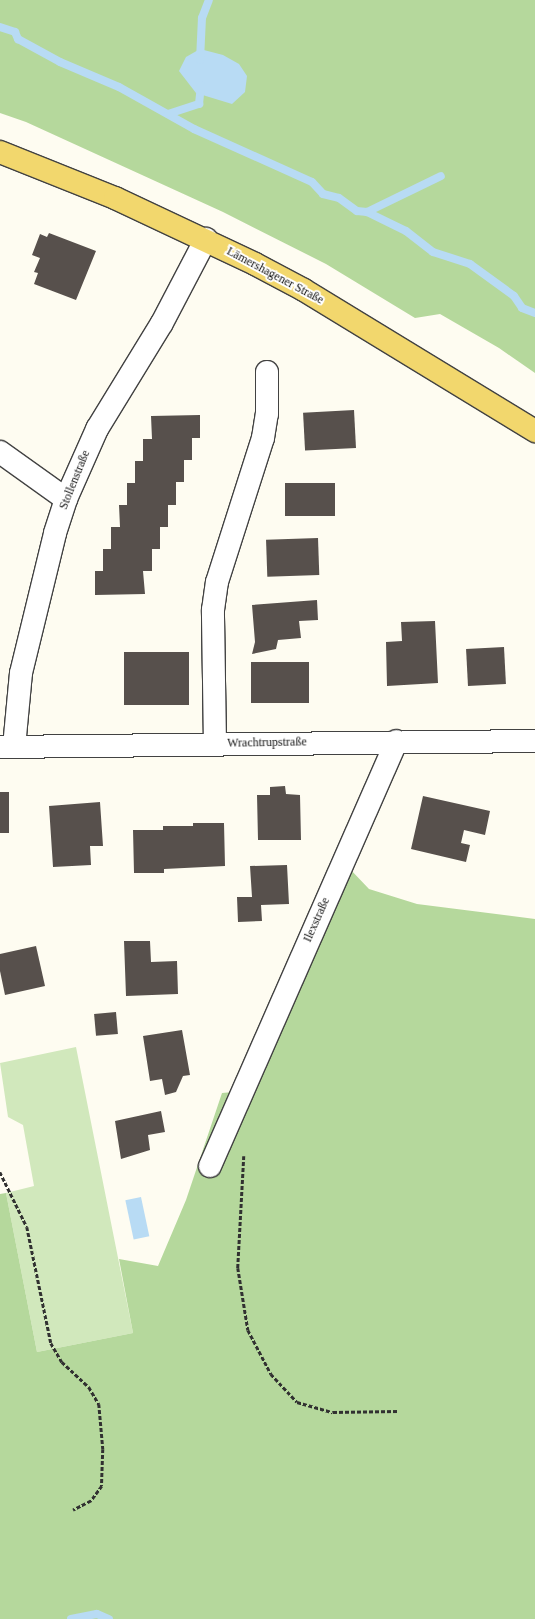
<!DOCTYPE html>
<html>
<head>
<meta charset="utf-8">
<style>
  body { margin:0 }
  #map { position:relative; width:535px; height:1619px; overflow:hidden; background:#fefcf1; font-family:"Times New Roman",serif }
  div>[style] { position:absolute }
  .green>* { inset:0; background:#d1e8bc }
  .forest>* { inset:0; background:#b5d89c }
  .water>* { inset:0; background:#b8dbf4; transform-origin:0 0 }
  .stream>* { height:8px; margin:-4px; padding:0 4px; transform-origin:4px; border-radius:4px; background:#b8dbf4 }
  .building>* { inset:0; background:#57504c; transform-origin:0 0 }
  .path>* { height:2.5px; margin-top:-1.25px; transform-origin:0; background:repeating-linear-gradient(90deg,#313131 0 4px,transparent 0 6px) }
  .roads { filter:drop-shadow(1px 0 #424242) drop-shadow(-1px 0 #424242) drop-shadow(0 1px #424242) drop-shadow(0 -1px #424242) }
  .minor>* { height:22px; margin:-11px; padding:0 11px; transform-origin:11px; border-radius:11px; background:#fff }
  .major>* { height:22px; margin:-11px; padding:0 11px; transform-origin:11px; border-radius:11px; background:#f2d76d }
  span { translate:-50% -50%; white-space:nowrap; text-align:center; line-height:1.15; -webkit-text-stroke:4px #fff; paint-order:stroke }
  .street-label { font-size:12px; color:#0f0f0f }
</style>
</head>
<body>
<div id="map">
  <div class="green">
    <i style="clip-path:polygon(76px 1047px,133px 1333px,37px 1352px,6px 1193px,34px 1186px,23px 1125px,8px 1117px,0 1063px)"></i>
  </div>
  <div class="forest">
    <i style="clip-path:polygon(0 0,535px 0,535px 373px,499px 348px,440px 314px,415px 318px,326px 264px,223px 212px,26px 122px,0 113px)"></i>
    <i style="clip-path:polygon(349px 868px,369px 889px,417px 904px,535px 919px,535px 1619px,0 1619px,0 1194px,6px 1193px,37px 1352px,133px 1333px,119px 1259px,158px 1266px,186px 1200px,222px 1093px,233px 1092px)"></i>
  </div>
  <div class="water">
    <i style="clip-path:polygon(200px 49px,223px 55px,239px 64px,247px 76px,245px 92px,232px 104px,196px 93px,179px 71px,186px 57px)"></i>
    <i style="left:141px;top:1197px;width:40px;height:16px;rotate:78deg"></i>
  </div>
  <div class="stream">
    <i style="left:0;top:27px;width:16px;rotate:18deg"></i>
    <i style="left:15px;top:32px;width:8px;rotate:67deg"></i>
    <i style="left:18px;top:39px;width:48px;rotate:28.7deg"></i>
    <i style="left:60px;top:62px;width:64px;rotate:23deg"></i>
    <i style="left:119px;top:87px;width:86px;rotate:29.2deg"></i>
    <i style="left:194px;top:129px;width:129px;rotate:24.2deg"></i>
    <i style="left:312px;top:182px;width:16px;rotate:47deg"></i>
    <i style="left:323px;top:194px;width:16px;rotate:14deg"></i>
    <i style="left:339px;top:198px;width:22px;rotate:36deg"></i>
    <i style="left:357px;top:211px;width:10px;rotate:6deg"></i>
    <i style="left:367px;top:212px;width:43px;rotate:26deg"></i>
    <i style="left:406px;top:231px;width:34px;rotate:38deg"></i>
    <i style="left:433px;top:252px;width:39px;rotate:18deg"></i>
    <i style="left:470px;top:264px;width:54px;rotate:36deg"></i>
    <i style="left:514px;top:296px;width:14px;rotate:56deg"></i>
    <i style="left:522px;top:308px;width:14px;rotate:21deg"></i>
    <i style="left:200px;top:60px;width:42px;rotate:-87.3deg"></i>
    <i style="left:202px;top:18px;width:19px;rotate:-69deg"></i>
    <i style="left:168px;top:114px;width:33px;rotate:-18deg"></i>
    <i style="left:199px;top:104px;width:19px;rotate:-84deg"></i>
    <i style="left:367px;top:212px;width:82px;rotate:-25.9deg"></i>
    <i style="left:71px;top:1619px;width:26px;rotate:-11deg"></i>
    <i style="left:97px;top:1614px;width:13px;rotate:23deg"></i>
  </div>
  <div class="building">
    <i style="clip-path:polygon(49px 233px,96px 251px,76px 300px,34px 284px,38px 273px,34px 272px,40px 258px,32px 255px,40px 234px,47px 237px)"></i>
    <i style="left:354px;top:410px;width:38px;height:51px;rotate:87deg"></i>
    <i style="clip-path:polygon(200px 415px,200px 438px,192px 438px,192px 460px,184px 460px,184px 482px,176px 482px,176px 505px,168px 505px,168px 527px,160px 527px,160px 549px,152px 549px,152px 571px,143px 571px,145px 594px,95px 595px,95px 571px,103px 571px,103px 549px,111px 549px,111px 527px,120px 527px,119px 505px,127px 505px,127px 483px,135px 483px,135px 461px,143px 461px,143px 439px,152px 439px,151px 416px)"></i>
    <i style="left:285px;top:483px;width:50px;height:33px"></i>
    <i style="left:318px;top:538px;width:37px;height:52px;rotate:88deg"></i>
    <i style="clip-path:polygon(317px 600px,318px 620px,299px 621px,301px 638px,278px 640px,276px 649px,252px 654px,255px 642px,252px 605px)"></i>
    <i style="clip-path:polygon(435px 621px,438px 683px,387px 686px,386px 642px,402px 641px,401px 622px)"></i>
    <i style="left:504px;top:647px;width:37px;height:38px;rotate:87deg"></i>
    <i style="left:124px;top:652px;width:65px;height:53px"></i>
    <i style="left:251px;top:662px;width:58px;height:41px"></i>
    <i style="clip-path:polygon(285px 786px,286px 794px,300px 795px,301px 840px,258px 840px,257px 795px,270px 795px,270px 787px)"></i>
    <i style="left:0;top:792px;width:9px;height:41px"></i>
    <i style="clip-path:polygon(423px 796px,490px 811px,485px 835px,464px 830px,461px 843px,470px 845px,466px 862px,411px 849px)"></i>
    <i style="clip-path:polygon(100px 802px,103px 846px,90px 846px,91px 865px,53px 867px,49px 806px)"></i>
    <i style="clip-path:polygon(193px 823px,224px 823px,225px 866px,164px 869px,164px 873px,134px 873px,133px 830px,163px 830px,163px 826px,193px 826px)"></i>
    <i style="clip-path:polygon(287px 865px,289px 904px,261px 905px,262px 921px,238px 922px,237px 897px,252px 897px,250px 866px)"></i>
    <i style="clip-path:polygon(124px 941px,150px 941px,151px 962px,177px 961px,178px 994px,126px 996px)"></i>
    <i style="clip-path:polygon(36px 946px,45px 986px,5px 995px,0 971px,0 954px)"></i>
    <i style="left:116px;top:1012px;width:22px;height:22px;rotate:85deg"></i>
    <i style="clip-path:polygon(182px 1030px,190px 1075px,183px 1076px,176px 1092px,165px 1095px,162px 1079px,150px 1081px,143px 1036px)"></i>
    <i style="clip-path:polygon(161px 1111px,165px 1132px,148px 1135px,150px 1150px,121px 1159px,115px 1121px)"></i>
  </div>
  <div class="path">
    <i style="left:244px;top:1156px;width:112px;rotate:93.1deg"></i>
    <i style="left:238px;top:1268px;width:63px;rotate:80.8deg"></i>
    <i style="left:248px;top:1330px;width:50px;rotate:62.4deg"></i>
    <i style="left:271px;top:1374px;width:38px;rotate:47deg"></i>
    <i style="left:297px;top:1402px;width:37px;rotate:16deg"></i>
    <i style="left:333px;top:1412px;width:65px;rotate:-0.9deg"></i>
    <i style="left:0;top:1172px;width:61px;rotate:63.9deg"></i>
    <i style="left:27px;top:1227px;width:118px;rotate:78.3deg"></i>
    <i style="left:51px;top:1343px;width:22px;rotate:60deg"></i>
    <i style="left:62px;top:1362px;width:37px;rotate:43deg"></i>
    <i style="left:89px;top:1387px;width:20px;rotate:60deg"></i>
    <i style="left:99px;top:1404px;width:45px;rotate:84.9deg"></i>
    <i style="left:103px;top:1449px;width:37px;rotate:92deg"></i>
    <i style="left:102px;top:1486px;width:19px;rotate:126deg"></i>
    <i style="left:91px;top:1501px;width:20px;rotate:153deg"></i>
  </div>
  <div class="roads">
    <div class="minor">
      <i style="left:0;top:452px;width:81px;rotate:35.5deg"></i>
      <i style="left:215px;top:744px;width:134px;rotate:-90.9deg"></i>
      <i style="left:213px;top:610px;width:28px;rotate:-82deg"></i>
      <i style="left:217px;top:582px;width:151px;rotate:-72.3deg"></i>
      <i style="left:263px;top:438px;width:24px;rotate:-81deg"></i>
      <i style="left:267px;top:414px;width:42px;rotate:-90deg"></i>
      <i style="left:0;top:747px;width:535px;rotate:-0.64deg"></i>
      <i style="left:14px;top:747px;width:74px;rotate:-84.6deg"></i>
      <i style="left:21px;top:673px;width:144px;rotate:-76.3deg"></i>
      <i style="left:55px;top:533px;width:36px;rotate:-72deg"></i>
      <i style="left:66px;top:499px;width:77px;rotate:-66.1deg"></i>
      <i style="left:97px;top:429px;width:124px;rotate:-58.5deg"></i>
      <i style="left:162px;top:323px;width:95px;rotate:-62.4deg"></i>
      <i style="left:210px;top:1166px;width:464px;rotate:-66.3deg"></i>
    </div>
    <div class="major">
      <i style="left:0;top:152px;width:124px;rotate:21.8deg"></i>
      <i style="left:115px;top:198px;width:155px;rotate:25.2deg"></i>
      <i style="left:255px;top:264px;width:55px;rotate:28deg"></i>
      <i style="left:304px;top:290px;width:271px;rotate:31.4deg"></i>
    </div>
  </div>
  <div class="street-label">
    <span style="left:275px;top:276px;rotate:28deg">Lämershagener Straße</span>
    <span style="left:75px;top:480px;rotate:-68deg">Stollenstraße</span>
    <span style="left:267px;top:743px;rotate:-1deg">Wrachtrupstraße</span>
    <span style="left:317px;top:920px;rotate:-66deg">Ilexstraße</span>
  </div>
</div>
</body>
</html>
